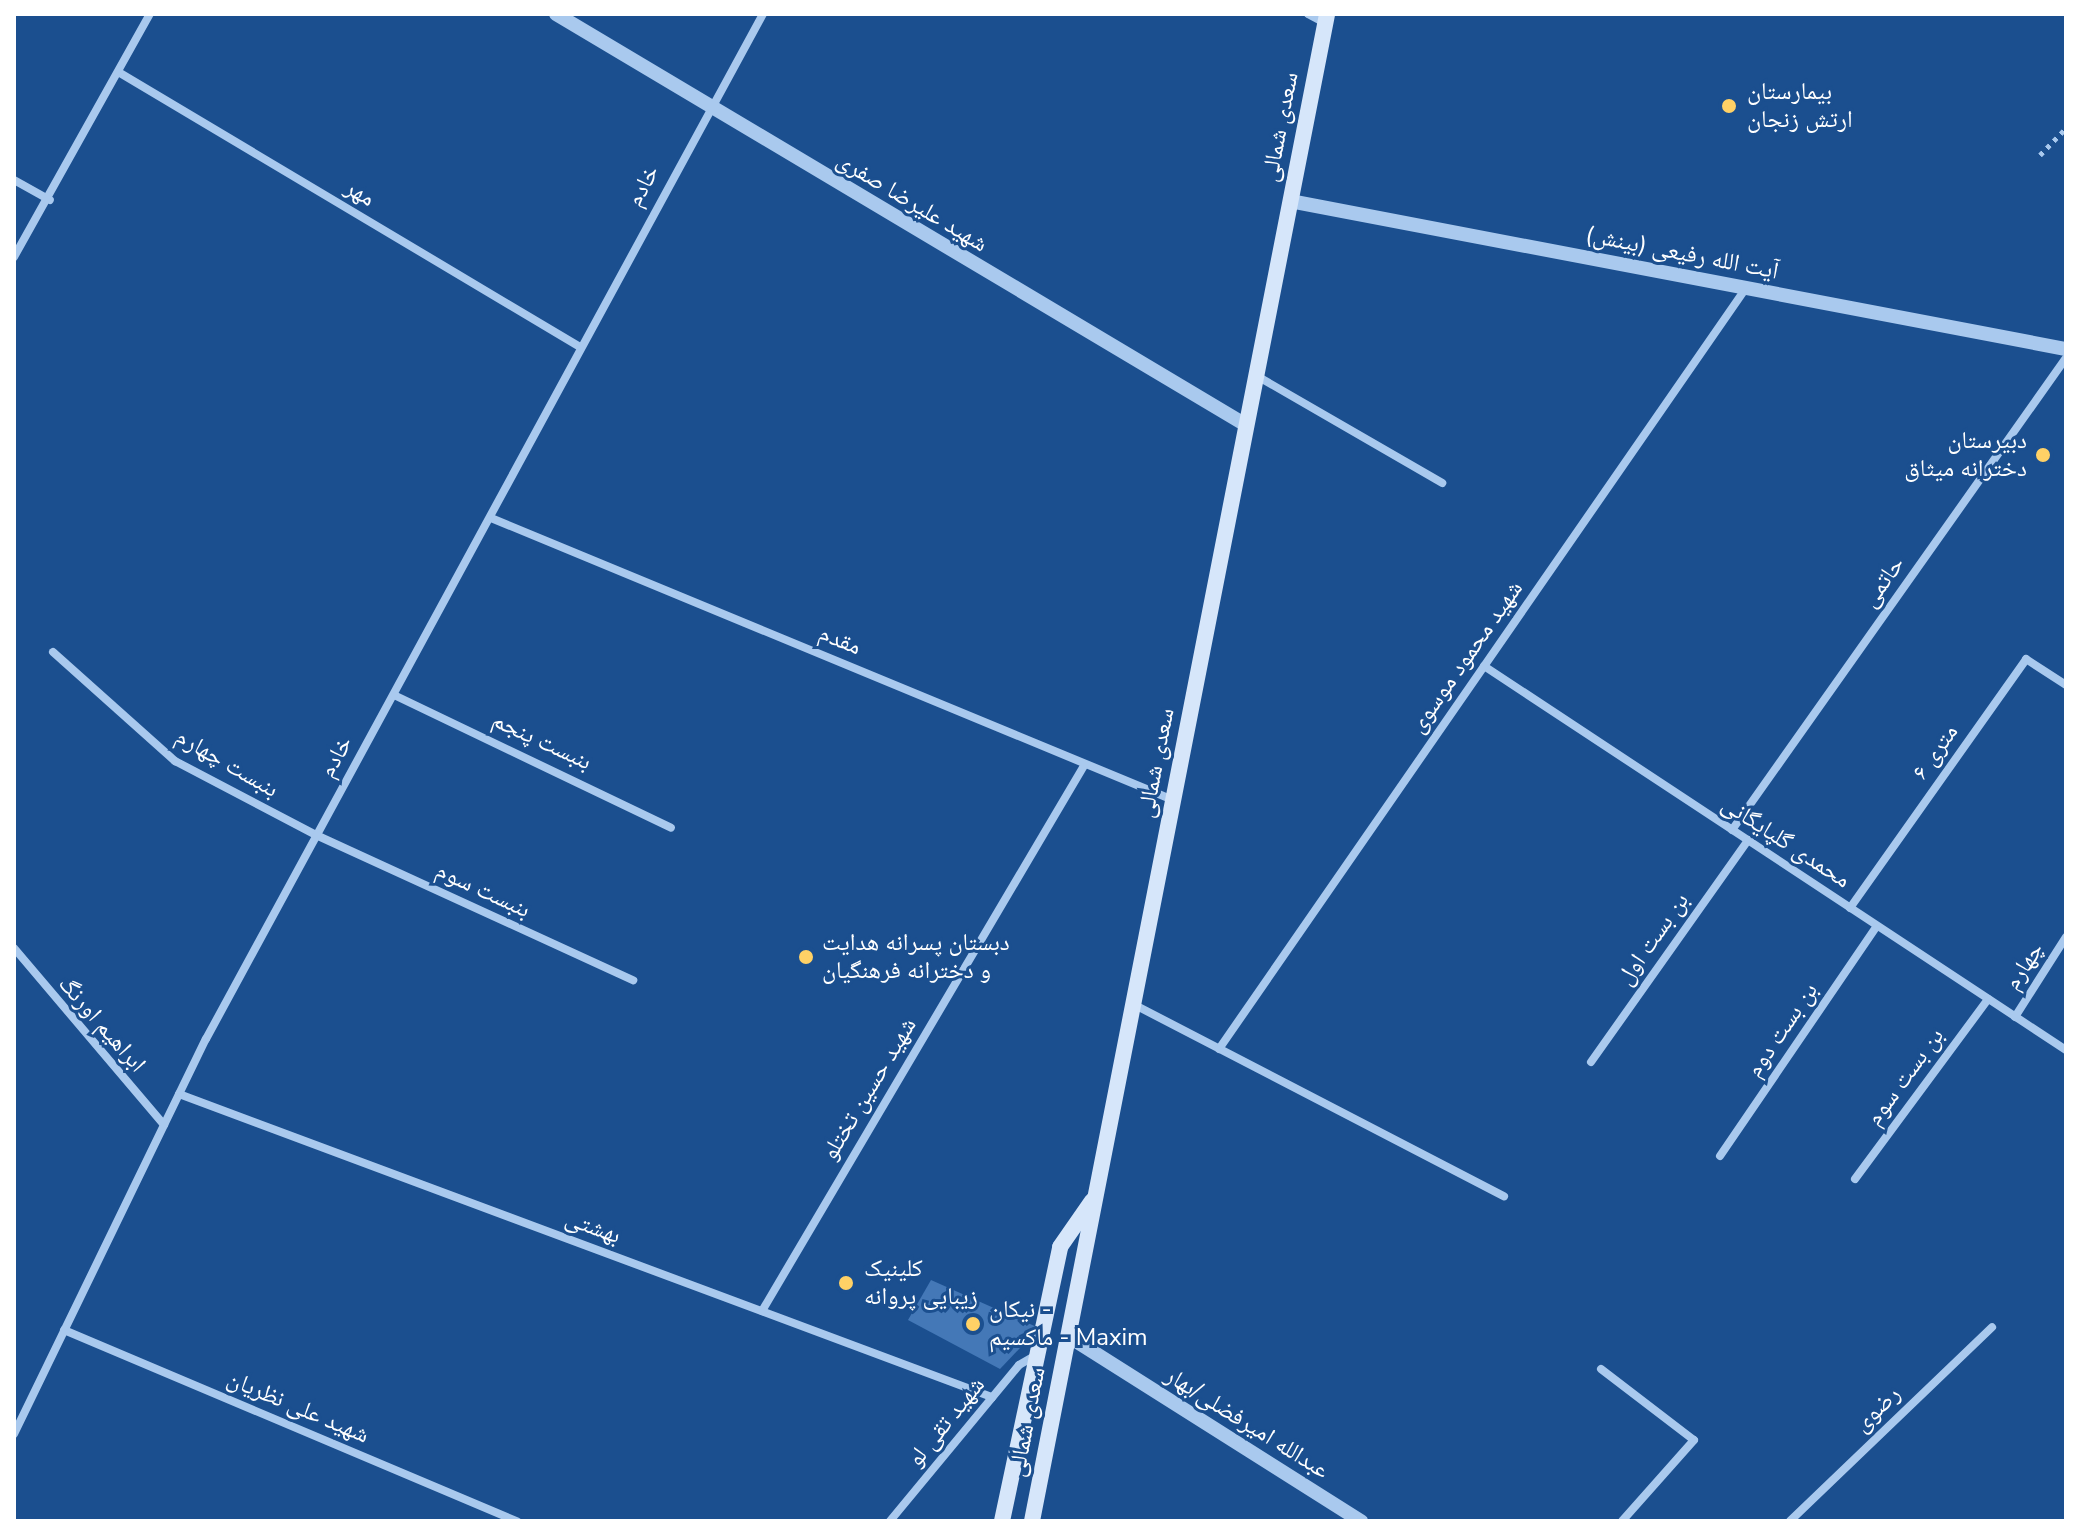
<!DOCTYPE html>
<html>
<head>
<meta charset="utf-8">
<style>
  body { margin:0 }
  #map { position:relative; width:2080px; height:1535px; overflow:hidden; background:#1b4f8f; font-family:"Nunito Sans","Noto Naskh Arabic",sans-serif }
  div>[style] { position:absolute }
  .building>* { inset:0; background:#4478b7 }
  .path>* { height:5px; margin-top:-2.5px; transform-origin:0; background:repeating-linear-gradient(90deg,#a9c9ee 0 4px,transparent 0 10px) }
  .minor>* { height:8px; margin:-4px; padding:0 4px; transform-origin:4px; border-radius:4px; background:#a9c9ee }
  .tertiary>* { height:14px; margin:-7px; padding:0 7px; transform-origin:7px; border-radius:7px; background:#a9c9ee }
  .secondary>* { height:16px; margin:-8px; padding:0 8px; transform-origin:8px; border-radius:8px; background:#d6e6fa }
  .dots>* { width:22px; height:22px; translate:-50% -50%; box-sizing:border-box; border:4px solid #1b4f8f; border-radius:50% }
  span { translate:-50% -50%; white-space:nowrap; text-align:center; line-height:1.15; -webkit-text-stroke:6px #1b4f8f; paint-order:stroke }
  .poi-label { font-size:24px; color:#fff }
  .left { translate:0 -50%; text-align:left }
  .right { translate:-100% -50%; text-align:right }
  .street-label { font-size:24px; color:#fff }
  .frame { position:absolute; inset:0; border:16px solid #fff; pointer-events:none }
</style>
</head>
<body>
<div id="map">
  <div class="building">
    <i style="clip-path:polygon(931px 1280px,1039px 1328px,1000px 1369px,908px 1320px)"></i>
  </div>
  <div class="path">
    <i style="left:2040px;top:155px;width:37px;rotate:-46deg"></i>
  </div>
  <div class="minor">
    <i style="left:1308px;top:14px;width:19px;rotate:28deg"></i>
    <i style="left:120px;top:73px;width:535px;rotate:30.78deg"></i>
    <i style="left:14px;top:180px;width:41px;rotate:29.1deg"></i>
    <i style="left:14px;top:257px;width:278px;rotate:-60.8deg"></i>
    <i style="left:1257px;top:376px;width:214px;rotate:30deg"></i>
    <i style="left:491px;top:518px;width:738px;rotate:22.46deg"></i>
    <i style="left:53px;top:652px;width:164px;rotate:41.8deg"></i>
    <i style="left:175px;top:761px;width:159px;rotate:27.7deg"></i>
    <i style="left:316px;top:835px;width:349px;rotate:24.6deg"></i>
    <i style="left:1484px;top:666px;width:697px;rotate:33.42deg"></i>
    <i style="left:394px;top:695px;width:307px;rotate:25.6deg"></i>
    <i style="left:1732px;top:830px;width:578px;rotate:-54.72deg"></i>
    <i style="left:1850px;top:908px;width:305px;rotate:-54.7deg"></i>
    <i style="left:2026px;top:659px;width:48px;rotate:33deg"></i>
    <i style="left:14px;top:948px;width:232px;rotate:49.7deg"></i>
    <i style="left:1133px;top:1004px;width:418px;rotate:27.4deg"></i>
    <i style="left:2015px;top:1017px;width:95px;rotate:-57.5deg"></i>
    <i style="left:1219px;top:1049px;width:926px;rotate:-55.3deg"></i>
    <i style="left:1591px;top:1062px;width:272px;rotate:-54.7deg"></i>
    <i style="left:179px;top:1094px;width:868px;rotate:20.44deg"></i>
    <i style="left:1720px;top:1156px;width:278px;rotate:-55.7deg"></i>
    <i style="left:1855px;top:1179px;width:224px;rotate:-53.5deg"></i>
    <i style="left:762px;top:1311px;width:635px;rotate:-59.44deg"></i>
    <i style="left:64px;top:1330px;width:492px;rotate:22.9deg"></i>
    <i style="left:1601px;top:1369px;width:117px;rotate:37.4deg"></i>
    <i style="left:1694px;top:1440px;width:108px;rotate:131.6deg"></i>
    <i style="left:14px;top:1434px;width:439px;rotate:-64.1deg"></i>
    <i style="left:206px;top:1039px;width:1167px;rotate:-61.48deg"></i>
    <i style="left:890px;top:1521px;width:202px;rotate:-50.4deg"></i>
    <i style="left:1019px;top:1365px;width:20px;rotate:-30deg"></i>
    <i style="left:1790px;top:1521px;width:280px;rotate:-43.8deg"></i>
  </div>
  <div class="tertiary">
    <i style="left:556px;top:14px;width:803px;rotate:30.78deg"></i>
    <i style="left:1290px;top:201px;width:790px;rotate:10.8deg"></i>
    <i style="left:1068px;top:1336px;width:347px;rotate:32.3deg"></i>
  </div>
  <div class="secondary">
    <i style="left:1002px;top:1521px;width:280px;rotate:-78deg"></i>
    <i style="left:1060px;top:1247px;width:56px;rotate:-55.2deg"></i>
    <i style="left:1032px;top:1521px;width:1536px;rotate:-78.92deg"></i>
  </div>
  <div class="dots">
    <i style="left:1729px;top:106px;background:#ffd166"></i>
    <i style="left:2043px;top:455px;background:#ffd166"></i>
    <i style="left:806px;top:957px;background:#ffd166"></i>
    <i style="left:846px;top:1283px;background:#ffd166"></i>
    <i style="left:973px;top:1324px;background:#ffd166"></i>
  </div>
  <div class="poi-label">
    <span class="left" style="left:1747px;top:106px">بیمارستان<br>ارتش زنجان</span>
    <span class="right" style="left:2027px;top:455px">دبیرستان<br>دخترانه میثاق</span>
    <span class="left" style="left:822px;top:957px">دبستان پسرانه هدایت<br>و دخترانه فرهنگیان</span>
    <span class="left" style="left:864px;top:1283px">کلینیک<br>زیبایی پروانه</span>
    <span class="left" style="left:989px;top:1324px">نیکان -<br>ماکسیم - Maxim</span>
  </div>
  <div class="street-label">
    <span style="left:1280px;top:127px;rotate:-79deg">سعدی شمالی</span>
    <span style="left:643px;top:186px;rotate:-62deg">خادم</span>
    <span style="left:360px;top:193px;rotate:31deg">مهر</span>
    <span style="left:912px;top:202px;rotate:31deg">شهید علیرضا صفری</span>
    <span style="left:1682px;top:253px;rotate:11deg">آیت الله رفیعی (بینش)</span>
    <span style="left:1883px;top:582px;rotate:-55deg">حاتمی</span>
    <span style="left:840px;top:640px;rotate:22deg">مقدم</span>
    <span style="left:1466px;top:657px;rotate:-55deg">شهید محمود موسوی</span>
    <span style="left:542px;top:741px;rotate:25deg">بنبست پنجم</span>
    <span style="left:1935px;top:752px;rotate:-55deg">۶ متری</span>
    <span style="left:336px;top:757px;rotate:-61deg">خادم</span>
    <span style="left:227px;top:763px;rotate:30deg">بنبست چهارم</span>
    <span style="left:1156px;top:763px;rotate:-79deg">سعدی شمالی</span>
    <span style="left:1786px;top:842px;rotate:33deg">محمدی گلپایگانی</span>
    <span style="left:483px;top:890px;rotate:25deg">بنبست سوم</span>
    <span style="left:1653px;top:939px;rotate:-55deg">بن بست اول</span>
    <span style="left:2024px;top:966px;rotate:-57deg">چهارم</span>
    <span style="left:102px;top:1024px;rotate:49deg">ابراهیم اورنگ</span>
    <span style="left:1782px;top:1030px;rotate:-56deg">بن بست دوم</span>
    <span style="left:1905px;top:1077px;rotate:-54deg">بن بست سوم</span>
    <span style="left:869px;top:1089px;rotate:-59deg">شهید حسین تختلو</span>
    <span style="left:593px;top:1227px;rotate:20deg">بهشتی</span>
    <span style="left:298px;top:1407px;rotate:23deg">شهید علی نظریان</span>
    <span style="left:1877px;top:1409px;rotate:-44deg">رضوی</span>
    <span style="left:946px;top:1422px;rotate:-51deg">شهید تقی لو</span>
    <span style="left:1027px;top:1422px;rotate:-79deg">سعدی شمالی</span>
    <span style="left:1247px;top:1423px;rotate:32deg">عبدالله امیرفضلی/بهار</span>
  </div>
  <div class="frame"></div>
</div>
</body>
</html>
